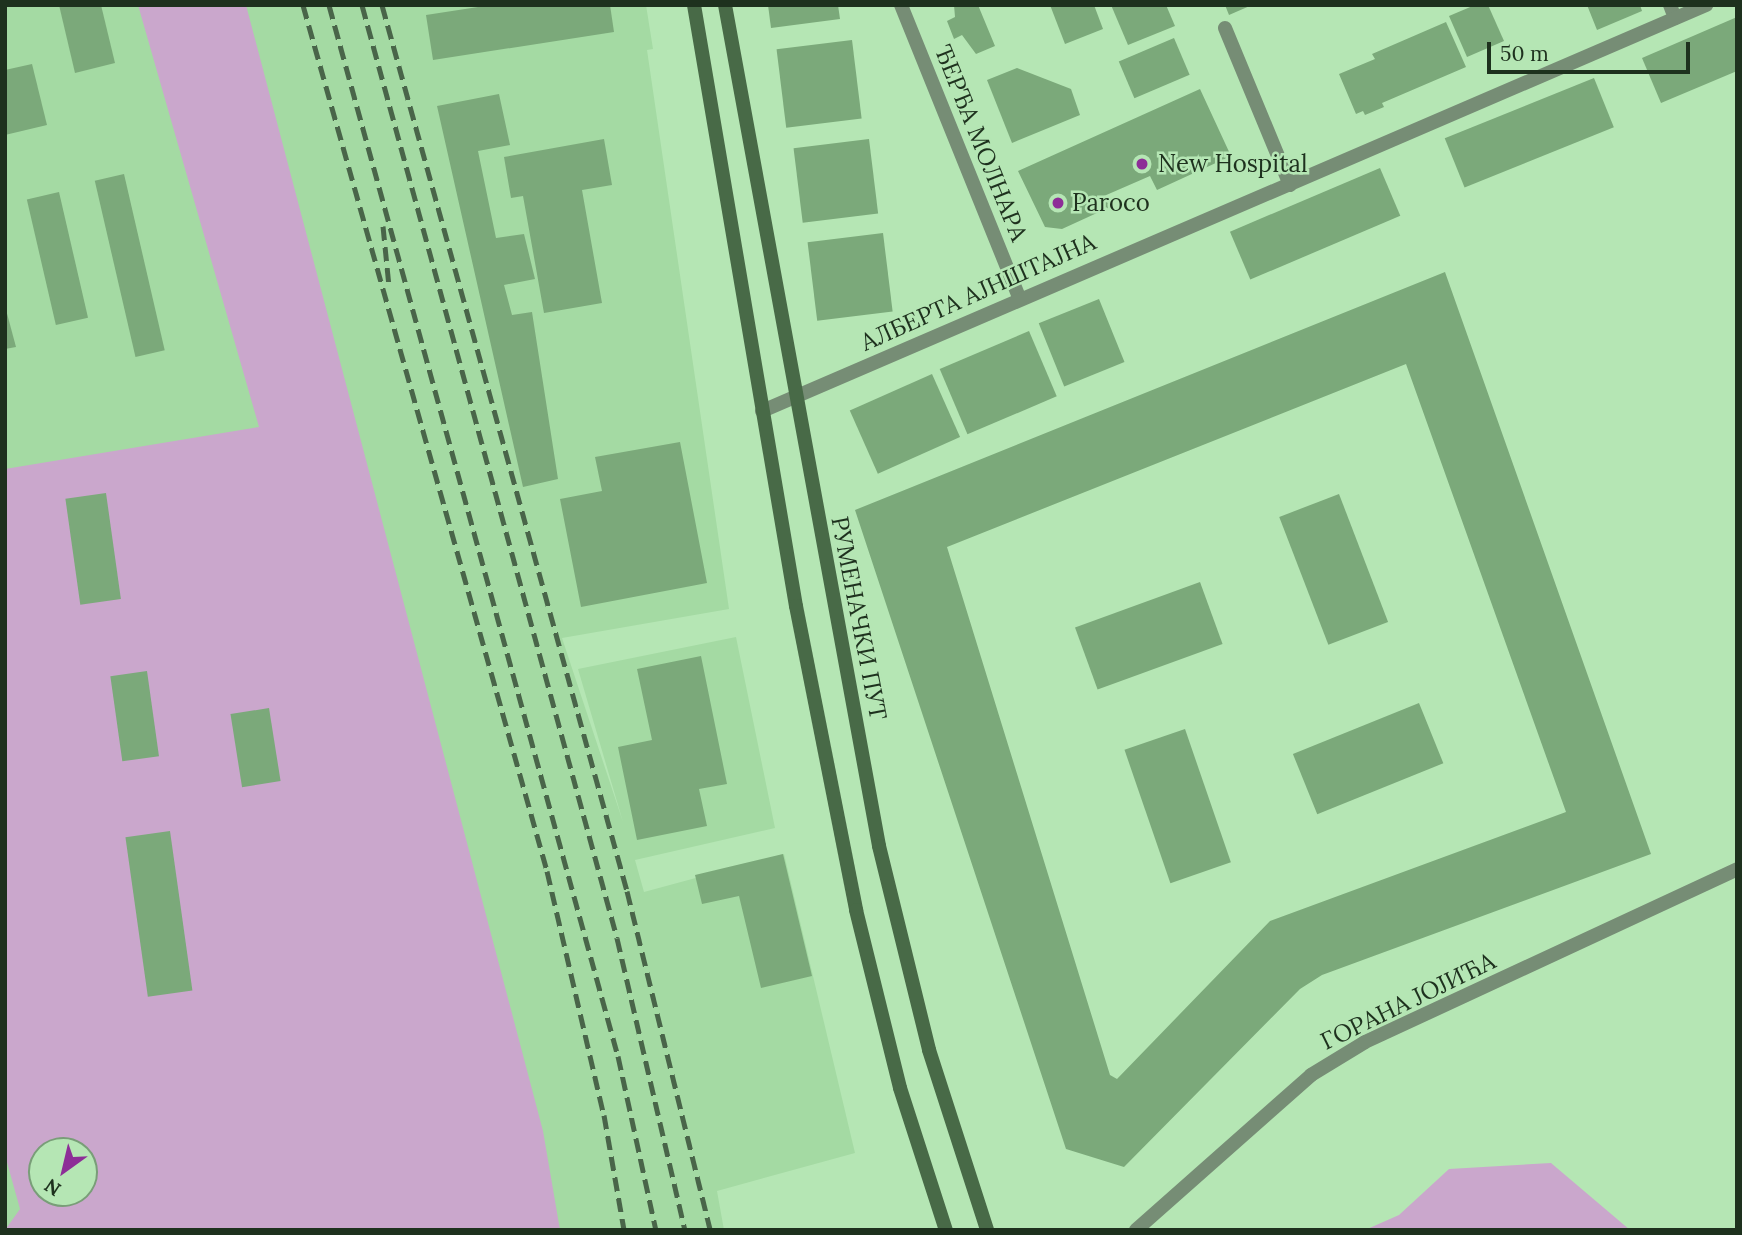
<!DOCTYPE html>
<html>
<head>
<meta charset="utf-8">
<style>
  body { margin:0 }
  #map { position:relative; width:1742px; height:1235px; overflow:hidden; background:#b5e6b4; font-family:Lora,serif }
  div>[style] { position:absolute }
  .built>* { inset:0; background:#a4daa3 }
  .green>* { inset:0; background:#caa7cc }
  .building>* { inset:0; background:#7ba97a; transform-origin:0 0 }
  .street>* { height:14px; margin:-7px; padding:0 7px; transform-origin:7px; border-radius:7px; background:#768d75 }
  .secondary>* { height:14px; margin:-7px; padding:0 7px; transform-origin:7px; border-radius:7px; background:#486a47 }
  .rail>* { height:5px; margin-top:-2.5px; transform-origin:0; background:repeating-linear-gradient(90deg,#496549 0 14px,transparent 0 21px) }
  .dots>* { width:19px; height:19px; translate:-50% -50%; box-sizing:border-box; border:4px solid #b5e6b4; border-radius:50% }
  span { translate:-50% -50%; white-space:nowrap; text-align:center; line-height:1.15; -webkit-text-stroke:5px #b5e6b4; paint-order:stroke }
  .street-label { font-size:24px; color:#1e311e }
  .poi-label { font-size:24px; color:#1e311e }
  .left { translate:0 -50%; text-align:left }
  .frame { position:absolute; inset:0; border:7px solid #1e311e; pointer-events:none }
  .north { position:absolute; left:28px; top:1137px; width:70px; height:70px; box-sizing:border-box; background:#b5e6b4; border:2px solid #799e78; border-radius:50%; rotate:214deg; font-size:19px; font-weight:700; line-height:28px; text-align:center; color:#1e311e }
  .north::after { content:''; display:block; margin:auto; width:24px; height:32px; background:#8d2e97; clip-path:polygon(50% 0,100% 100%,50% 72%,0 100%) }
  .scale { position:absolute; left:1487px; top:42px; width:203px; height:32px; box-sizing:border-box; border:4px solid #1e311e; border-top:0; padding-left:9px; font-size:21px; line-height:24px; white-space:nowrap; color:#1e311e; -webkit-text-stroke:5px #b5e6b4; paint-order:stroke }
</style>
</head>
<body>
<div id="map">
  <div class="built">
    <i style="clip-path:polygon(evenodd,5px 5px,646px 5px,653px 49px,647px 50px,729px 609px,562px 638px,623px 822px,578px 669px,736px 637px,775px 828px,635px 860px,644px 892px,784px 854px,855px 1153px,717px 1191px,724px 1230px,5px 1230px,5px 5px,42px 1151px,84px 1151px,84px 1193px,42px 1193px,42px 1151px)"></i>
  </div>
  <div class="green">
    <i style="clip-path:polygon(evenodd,138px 5px,246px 5px,543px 1131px,560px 1230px,5px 1230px,20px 1209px,5px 1155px,5px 469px,259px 427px,138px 5px,42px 1151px,84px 1151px,84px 1193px,42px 1193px,42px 1151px)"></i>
    <i style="clip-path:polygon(1551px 1163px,1630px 1230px,1365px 1230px,1399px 1215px,1449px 1169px)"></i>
  </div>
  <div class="building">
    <i style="clip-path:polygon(59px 5px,101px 5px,115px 63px,75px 73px)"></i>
    <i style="clip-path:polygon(491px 5px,610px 5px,614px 32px,433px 60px,426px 15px)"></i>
    <i style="clip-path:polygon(768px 5px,838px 5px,840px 19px,771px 28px)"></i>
    <i style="clip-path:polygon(954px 5px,978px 5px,995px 46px,976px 54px,962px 35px,954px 39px,947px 21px,955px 17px)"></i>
    <i style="clip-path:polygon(1050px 5px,1094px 5px,1103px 29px,1065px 44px)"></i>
    <i style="clip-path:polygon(1111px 5px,1166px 5px,1175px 26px,1128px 45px)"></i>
    <i style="clip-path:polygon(1225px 5px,1252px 5px,1229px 15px)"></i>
    <i style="clip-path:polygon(1475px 5px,1488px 5px,1504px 41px,1467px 57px,1449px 16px)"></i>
    <i style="clip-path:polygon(1587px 5px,1640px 5px,1642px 11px,1597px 30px)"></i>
    <i style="clip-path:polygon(1737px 17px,1737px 71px,1661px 103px,1642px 58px)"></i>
    <i style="clip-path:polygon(1446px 22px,1466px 67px,1382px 103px,1384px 107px,1365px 115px,1363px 111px,1356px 114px,1339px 74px,1375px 59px,1372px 54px)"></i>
    <i style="left:1174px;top:38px;width:40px;height:60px;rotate:67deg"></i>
    <i style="left:852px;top:40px;width:79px;height:76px;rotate:83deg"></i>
    <i style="clip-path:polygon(32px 64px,47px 125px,5px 135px,5px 70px)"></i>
    <i style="clip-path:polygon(1017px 68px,1071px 89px,1080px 115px,1012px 143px,987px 80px)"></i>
    <i style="left:1594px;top:78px;width:53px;height:161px;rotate:68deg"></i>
    <i style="clip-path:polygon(1200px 89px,1231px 156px,1157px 190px,1150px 176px,1104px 196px,1110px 207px,1062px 229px,1045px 227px,1018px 171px)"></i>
    <i style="clip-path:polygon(499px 94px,510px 145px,478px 151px,496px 238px,524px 234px,535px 279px,504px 285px,512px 315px,532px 312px,558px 479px,523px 487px,437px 106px)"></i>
    <i style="clip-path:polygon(604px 139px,612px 185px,582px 190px,602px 303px,544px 313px,523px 196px,511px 198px,504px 157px)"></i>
    <i style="left:869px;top:139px;width:75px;height:76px;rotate:83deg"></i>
    <i style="left:1380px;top:168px;width:52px;height:163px;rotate:67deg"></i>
    <i style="left:124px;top:174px;width:181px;height:30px;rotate:77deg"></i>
    <i style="left:59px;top:192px;width:129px;height:33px;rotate:77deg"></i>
    <i style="left:883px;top:233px;width:79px;height:76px;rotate:83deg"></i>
    <i style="clip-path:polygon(evenodd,1445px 272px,1651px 854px,1322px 975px,1300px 989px,1124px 1167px,1066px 1149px,855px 510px,1445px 272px,1406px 364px,1566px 812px,1270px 921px,1117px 1079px,1110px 1075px,947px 547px,1406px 364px)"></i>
    <i style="left:1099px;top:299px;width:68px;height:65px;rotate:68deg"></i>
    <i style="clip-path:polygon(5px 306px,16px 347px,5px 349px)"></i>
    <i style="left:1029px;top:331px;width:71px;height:97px;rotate:67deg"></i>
    <i style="left:932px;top:374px;width:69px;height:90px;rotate:66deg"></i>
    <i style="clip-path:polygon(680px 442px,707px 583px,581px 607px,560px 499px,602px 491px,595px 457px)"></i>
    <i style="left:106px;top:493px;width:107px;height:41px;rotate:82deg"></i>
    <i style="left:1339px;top:494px;width:137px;height:64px;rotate:69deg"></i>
    <i style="left:1200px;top:582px;width:66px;height:133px;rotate:70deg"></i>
    <i style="clip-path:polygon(701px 656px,727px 784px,699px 789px,707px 826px,637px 840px,618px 747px,652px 740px,637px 669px)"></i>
    <i style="left:147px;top:671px;width:86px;height:37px;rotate:82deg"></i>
    <i style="left:1419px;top:703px;width:65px;height:136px;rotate:68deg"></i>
    <i style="left:269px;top:708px;width:74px;height:39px;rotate:81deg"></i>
    <i style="left:1185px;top:729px;width:141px;height:64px;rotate:71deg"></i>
    <i style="left:170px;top:831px;width:161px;height:45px;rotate:82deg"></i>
    <i style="clip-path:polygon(783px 854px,812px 976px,761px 988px,739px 896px,702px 904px,695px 875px)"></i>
  </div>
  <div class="street">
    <i style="left:901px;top:5px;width:315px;rotate:68deg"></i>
    <i style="left:1670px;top:5px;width:14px;rotate:69deg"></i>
    <i style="left:1225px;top:28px;width:170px;rotate:67.5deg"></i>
    <i style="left:762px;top:411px;width:1028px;rotate:-23.27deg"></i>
    <i style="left:1136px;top:1230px;width:234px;rotate:-41.5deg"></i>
    <i style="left:1311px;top:1075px;width:63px;rotate:-31.4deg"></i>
    <i style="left:1365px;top:1042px;width:410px;rotate:-24.9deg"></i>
  </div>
  <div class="secondary">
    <i style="left:694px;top:5px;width:610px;rotate:80.37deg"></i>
    <i style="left:796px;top:606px;width:310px;rotate:78.8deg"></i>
    <i style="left:856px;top:910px;width:183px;rotate:76.1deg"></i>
    <i style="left:900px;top:1088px;width:149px;rotate:72.1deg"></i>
    <i style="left:725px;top:5px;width:855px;rotate:79.62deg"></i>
    <i style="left:879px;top:846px;width:210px;rotate:76.2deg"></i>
    <i style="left:929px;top:1050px;width:189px;rotate:72.1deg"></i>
  </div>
  <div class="rail">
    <i style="left:303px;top:5px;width:900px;rotate:74.26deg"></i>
    <i style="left:547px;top:871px;width:251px;rotate:76.9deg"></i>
    <i style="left:604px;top:1115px;width:117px;rotate:80.1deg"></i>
    <i style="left:329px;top:5px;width:1090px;rotate:74.63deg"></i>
    <i style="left:618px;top:1056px;width:178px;rotate:77.7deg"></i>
    <i style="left:362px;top:5px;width:967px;rotate:74.71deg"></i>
    <i style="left:617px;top:938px;width:300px;rotate:76.9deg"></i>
    <i style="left:382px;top:5px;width:919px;rotate:74.54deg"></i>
    <i style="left:627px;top:891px;width:349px;rotate:76.2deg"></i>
    <i style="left:383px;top:226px;width:60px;rotate:84.3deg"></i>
  </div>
  <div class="dots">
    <i style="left:1142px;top:164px;background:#8d2e97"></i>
    <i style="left:1058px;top:203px;background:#8d2e97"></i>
  </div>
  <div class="street-label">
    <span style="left:981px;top:143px;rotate:68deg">ЂЕРЂА МОЛНАРА</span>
    <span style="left:978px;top:292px;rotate:-24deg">АЛБЕРТА АЈНШТАЈНА</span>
    <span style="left:859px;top:618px;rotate:79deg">РУМЕНАЧКИ ПУТ</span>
    <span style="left:1408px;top:1001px;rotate:-26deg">ГОРАНА ЈОЈИЋА</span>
  </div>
  <div class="poi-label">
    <span class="left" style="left:1158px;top:164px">New Hospital</span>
    <span class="left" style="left:1072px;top:203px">Paroco</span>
  </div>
  <div class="frame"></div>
  <div class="north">N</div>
  <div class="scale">50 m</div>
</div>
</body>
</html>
